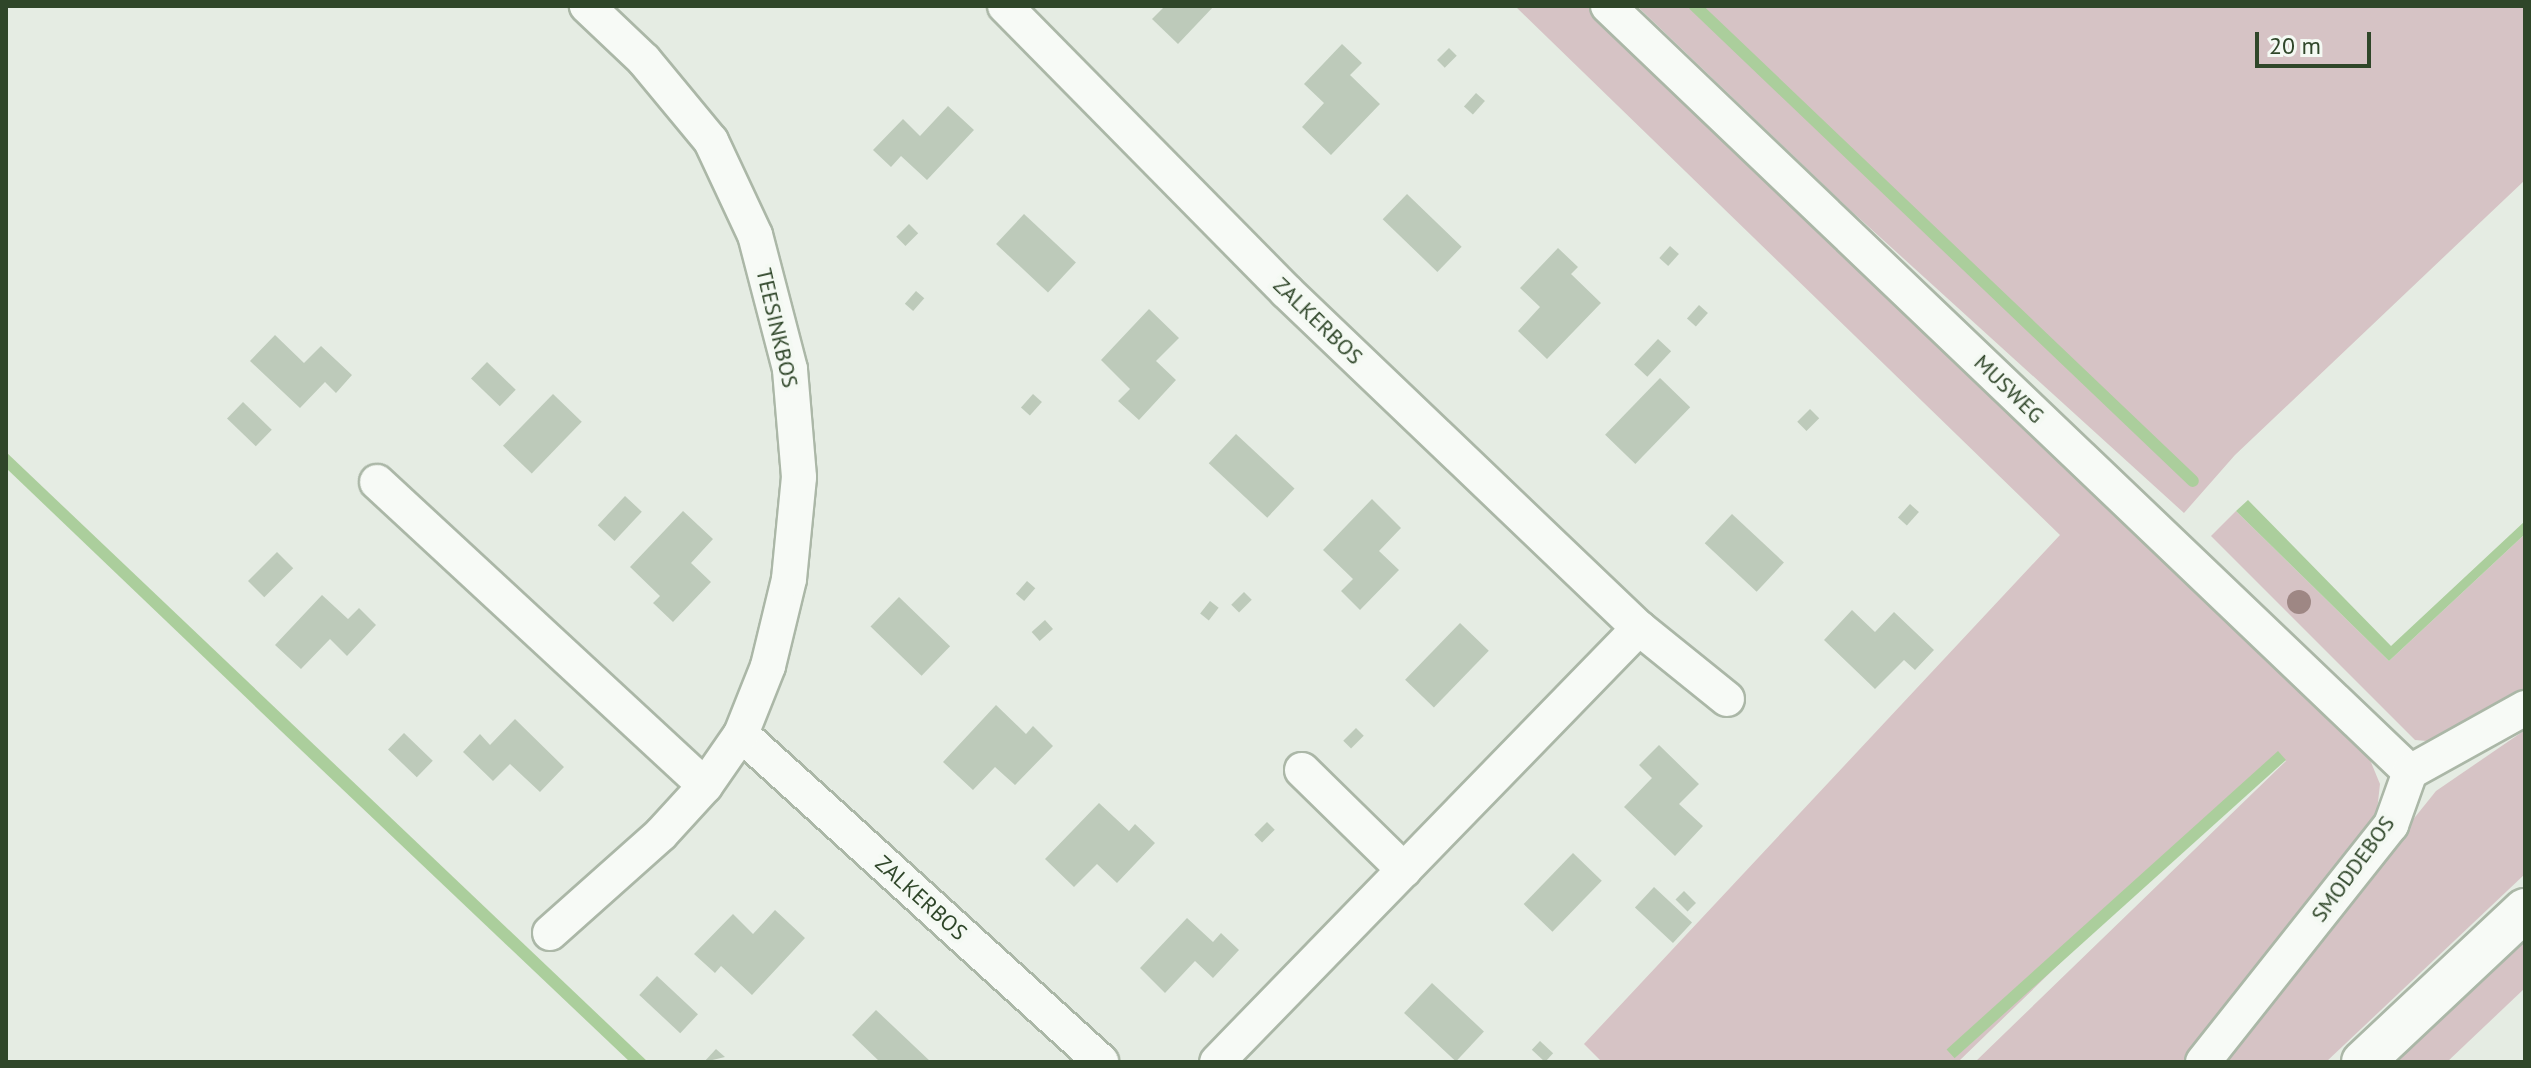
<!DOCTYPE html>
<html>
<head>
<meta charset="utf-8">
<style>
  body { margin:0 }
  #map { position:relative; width:2531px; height:1068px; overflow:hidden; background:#e5ece3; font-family:"PT Sans",sans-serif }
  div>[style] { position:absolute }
  .green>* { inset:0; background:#d6c3c5 }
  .water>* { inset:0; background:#abce9c; transform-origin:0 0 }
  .stream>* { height:12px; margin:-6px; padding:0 6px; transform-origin:6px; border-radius:6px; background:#abce9c }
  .building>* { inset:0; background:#bdcaba; transform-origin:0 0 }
  .roads { filter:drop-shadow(2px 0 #abb7a7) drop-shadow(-2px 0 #abb7a7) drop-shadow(0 2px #abb7a7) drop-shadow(0 -2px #abb7a7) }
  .minor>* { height:34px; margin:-17px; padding:0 17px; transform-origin:17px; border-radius:17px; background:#f7faf6 }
  .tertiary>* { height:42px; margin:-21px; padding:0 21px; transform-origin:21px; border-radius:21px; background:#f7faf6 }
  .trees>* { width:24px; height:24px; margin:-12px; border-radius:50%; background:#9e8784 }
  span { translate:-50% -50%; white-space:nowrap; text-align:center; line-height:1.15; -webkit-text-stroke:8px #f4f9f3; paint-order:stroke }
  .street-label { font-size:22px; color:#2f4629 }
  .frame { position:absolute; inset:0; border:8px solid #2f4629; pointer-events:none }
  .scale { position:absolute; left:2255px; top:32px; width:116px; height:36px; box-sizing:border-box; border:4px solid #2f4629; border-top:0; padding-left:10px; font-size:24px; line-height:28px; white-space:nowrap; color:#2f4629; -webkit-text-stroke:6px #f4f9f3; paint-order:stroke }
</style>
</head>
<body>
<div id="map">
  <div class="green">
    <i style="clip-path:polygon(1515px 6px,1590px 6px,2368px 755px,2380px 784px,2377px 811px,2354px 854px,2185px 1062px,1975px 1062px,2286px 761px,2278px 752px,1958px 1062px,1602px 1062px,1584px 1044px,2060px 535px)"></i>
    <i style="clip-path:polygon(1637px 6px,2525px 6px,2525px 180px,2235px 455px,2184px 513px,1849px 209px)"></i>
    <i style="clip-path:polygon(2236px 511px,2389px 661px,2525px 534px,2525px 692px,2439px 742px,2415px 740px,2211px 536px)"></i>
    <i style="clip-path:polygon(2525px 730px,2525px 874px,2326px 1062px,2218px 1062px,2436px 791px)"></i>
    <i style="clip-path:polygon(2525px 927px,2525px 988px,2447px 1062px,2377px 1062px)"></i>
  </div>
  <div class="water">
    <i style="clip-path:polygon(6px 452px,648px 1062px,630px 1062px,281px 731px,6px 468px)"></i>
    <i style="clip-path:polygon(2248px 500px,2391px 646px,2525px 521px,2525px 534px,2389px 661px,2236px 511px)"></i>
    <i style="left:2278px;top:751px;width:12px;height:446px;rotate:48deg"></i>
  </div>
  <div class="stream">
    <i style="left:1695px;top:6px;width:688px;rotate:43.65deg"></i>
  </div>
  <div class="building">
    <i style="clip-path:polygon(1165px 6px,1214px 6px,1178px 44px,1152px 19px)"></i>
    <i style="clip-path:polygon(1342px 44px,1362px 63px,1350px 75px,1380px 104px,1331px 155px,1302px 127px,1324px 103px,1304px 84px)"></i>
    <i style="left:1449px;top:48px;width:11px;height:17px;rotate:45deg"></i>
    <i style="left:1476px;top:93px;width:12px;height:18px;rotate:42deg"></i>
    <i style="clip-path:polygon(948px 106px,974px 130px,927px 180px,901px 156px,891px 167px,873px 150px,903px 119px,920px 136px)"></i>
    <i style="left:1407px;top:194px;width:76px;height:35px;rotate:44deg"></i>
    <i style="left:1024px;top:214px;width:71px;height:41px;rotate:43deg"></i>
    <i style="left:909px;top:224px;width:13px;height:18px;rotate:45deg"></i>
    <i style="left:1670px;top:246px;width:12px;height:16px;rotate:42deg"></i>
    <i style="clip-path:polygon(1558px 248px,1578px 267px,1571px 274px,1601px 303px,1547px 359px,1518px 331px,1540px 307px,1520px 288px)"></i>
    <i style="left:916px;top:291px;width:11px;height:17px;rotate:41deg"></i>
    <i style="left:1699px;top:305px;width:12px;height:18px;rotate:42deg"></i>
    <i style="clip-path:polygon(1149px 309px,1179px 338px,1156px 361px,1176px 380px,1139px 420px,1118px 401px,1130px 389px,1101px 360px)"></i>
    <i style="clip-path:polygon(275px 335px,304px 363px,321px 346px,352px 375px,336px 393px,325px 382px,300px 408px,250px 361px)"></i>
    <i style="left:1658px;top:339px;width:18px;height:35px;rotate:43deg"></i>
    <i style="left:487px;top:362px;width:40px;height:23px;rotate:44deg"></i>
    <i style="left:1660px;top:378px;width:42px;height:79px;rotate:44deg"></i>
    <i style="left:553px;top:394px;width:40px;height:72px;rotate:44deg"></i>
    <i style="left:1033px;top:394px;width:12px;height:18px;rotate:42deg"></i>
    <i style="left:243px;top:402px;width:40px;height:23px;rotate:44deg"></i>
    <i style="left:1810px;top:409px;width:13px;height:18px;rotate:45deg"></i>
    <i style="left:1236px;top:434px;width:80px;height:40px;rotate:43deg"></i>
    <i style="left:625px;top:496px;width:23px;height:40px;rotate:43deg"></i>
    <i style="clip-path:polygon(1372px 499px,1401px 528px,1379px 551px,1399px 570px,1360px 610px,1341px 591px,1353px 579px,1323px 550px)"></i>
    <i style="left:1910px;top:504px;width:12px;height:18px;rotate:42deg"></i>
    <i style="clip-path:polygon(683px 511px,713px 539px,691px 563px,711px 582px,673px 622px,653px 603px,660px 596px,630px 567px)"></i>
    <i style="left:1732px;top:514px;width:71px;height:40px;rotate:43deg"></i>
    <i style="left:277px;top:552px;width:23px;height:41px;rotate:45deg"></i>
    <i style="left:1027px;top:581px;width:11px;height:17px;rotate:41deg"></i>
    <i style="left:1244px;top:592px;width:11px;height:18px;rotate:45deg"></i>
    <i style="clip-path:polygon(322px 595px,348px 619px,359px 608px,376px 625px,347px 656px,330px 639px,301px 669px,275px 645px)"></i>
    <i style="left:899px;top:597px;width:71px;height:41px;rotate:44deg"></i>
    <i style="left:1210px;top:601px;width:11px;height:16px;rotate:38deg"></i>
    <i style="clip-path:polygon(1852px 610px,1875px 632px,1894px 612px,1934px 650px,1915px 670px,1904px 660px,1875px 689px,1824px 640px)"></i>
    <i style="left:1045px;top:620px;width:12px;height:18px;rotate:48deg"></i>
    <i style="left:1460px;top:623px;width:40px;height:79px;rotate:44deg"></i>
    <i style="clip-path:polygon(996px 705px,1026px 734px,1033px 726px,1053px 746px,1015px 785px,995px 767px,973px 790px,943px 762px)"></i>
    <i style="clip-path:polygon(515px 719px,564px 767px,540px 792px,510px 764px,493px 781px,463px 752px,480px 734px,490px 745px)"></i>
    <i style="left:1356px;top:728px;width:11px;height:18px;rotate:45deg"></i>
    <i style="left:404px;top:733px;width:40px;height:23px;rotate:44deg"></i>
    <i style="clip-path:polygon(1659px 745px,1699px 784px,1679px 804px,1703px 826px,1675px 856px,1624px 807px,1652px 778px,1639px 765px)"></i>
    <i style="clip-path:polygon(1099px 803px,1129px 831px,1135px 824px,1155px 843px,1117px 883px,1097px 864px,1074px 887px,1045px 859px)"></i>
    <i style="left:1267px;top:822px;width:11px;height:18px;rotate:45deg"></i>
    <i style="left:1573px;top:853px;width:40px;height:71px;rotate:44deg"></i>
    <i style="left:1654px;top:887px;width:52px;height:28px;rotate:43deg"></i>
    <i style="left:1684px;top:891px;width:17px;height:12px;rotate:45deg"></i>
    <i style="clip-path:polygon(775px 910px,805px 938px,752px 995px,721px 966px,715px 973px,694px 954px,733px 914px,753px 934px)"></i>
    <i style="clip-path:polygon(1187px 918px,1213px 942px,1221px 933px,1239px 950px,1213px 978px,1195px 961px,1165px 993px,1140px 968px)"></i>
    <i style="left:657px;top:976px;width:56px;height:26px;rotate:43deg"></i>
    <i style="left:1432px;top:983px;width:71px;height:41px;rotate:43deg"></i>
    <i style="clip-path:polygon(876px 1010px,931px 1062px,880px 1062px,852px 1035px)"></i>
    <i style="left:1540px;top:1041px;width:18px;height:12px;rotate:43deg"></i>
    <i style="clip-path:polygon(716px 1049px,725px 1057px,704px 1062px)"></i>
  </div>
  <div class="roads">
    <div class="minor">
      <i style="left:1005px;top:6px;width:400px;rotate:45.4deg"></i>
      <i style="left:1286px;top:291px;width:488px;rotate:43.7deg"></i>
      <i style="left:1639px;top:628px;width:605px;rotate:134.2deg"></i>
      <i style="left:1608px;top:6px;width:1109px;rotate:43.68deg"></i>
      <i style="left:377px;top:482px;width:447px;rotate:42.8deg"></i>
      <i style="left:1639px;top:628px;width:113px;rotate:38.9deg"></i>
      <i style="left:741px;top:734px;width:487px;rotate:42.3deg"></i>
      <i style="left:1302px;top:770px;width:143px;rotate:44.4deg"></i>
      <i style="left:550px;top:933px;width:149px;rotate:-41.7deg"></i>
      <i style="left:661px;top:834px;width:65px;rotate:-47.5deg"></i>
      <i style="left:705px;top:786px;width:63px;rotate:-55.3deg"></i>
      <i style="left:741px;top:734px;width:73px;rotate:-68.3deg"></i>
      <i style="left:768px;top:666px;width:89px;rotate:-76.4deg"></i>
      <i style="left:789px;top:579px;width:102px;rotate:-84.4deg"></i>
      <i style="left:799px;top:477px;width:108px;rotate:-94.8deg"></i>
      <i style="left:790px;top:369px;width:138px;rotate:-104.6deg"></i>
      <i style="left:755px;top:235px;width:104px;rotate:-115.1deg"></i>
      <i style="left:711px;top:141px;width:105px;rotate:-129.6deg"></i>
      <i style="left:644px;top:60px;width:79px;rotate:-136.5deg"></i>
      <i style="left:2203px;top:1062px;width:303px;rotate:-51.6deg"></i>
      <i style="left:2391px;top:825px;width:56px;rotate:-70.3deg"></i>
      <i style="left:2410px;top:772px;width:132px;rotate:-29.1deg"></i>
    </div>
    <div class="tertiary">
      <i style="left:2363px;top:1062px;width:222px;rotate:-43.2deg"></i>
    </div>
  </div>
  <div class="trees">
    <i style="left:2299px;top:602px"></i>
  </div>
  <div class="street-label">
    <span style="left:1318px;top:321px;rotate:44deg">ZALKERBOS</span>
    <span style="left:777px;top:328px;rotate:77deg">TEESINKBOS</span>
    <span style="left:2009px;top:389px;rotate:44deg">MUSWEG</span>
    <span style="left:2353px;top:869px;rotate:-54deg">SMODDEBOS</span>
    <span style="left:921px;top:898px;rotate:42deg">ZALKERBOS</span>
  </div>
  <div class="frame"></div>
  <div class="scale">20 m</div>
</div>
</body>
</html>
